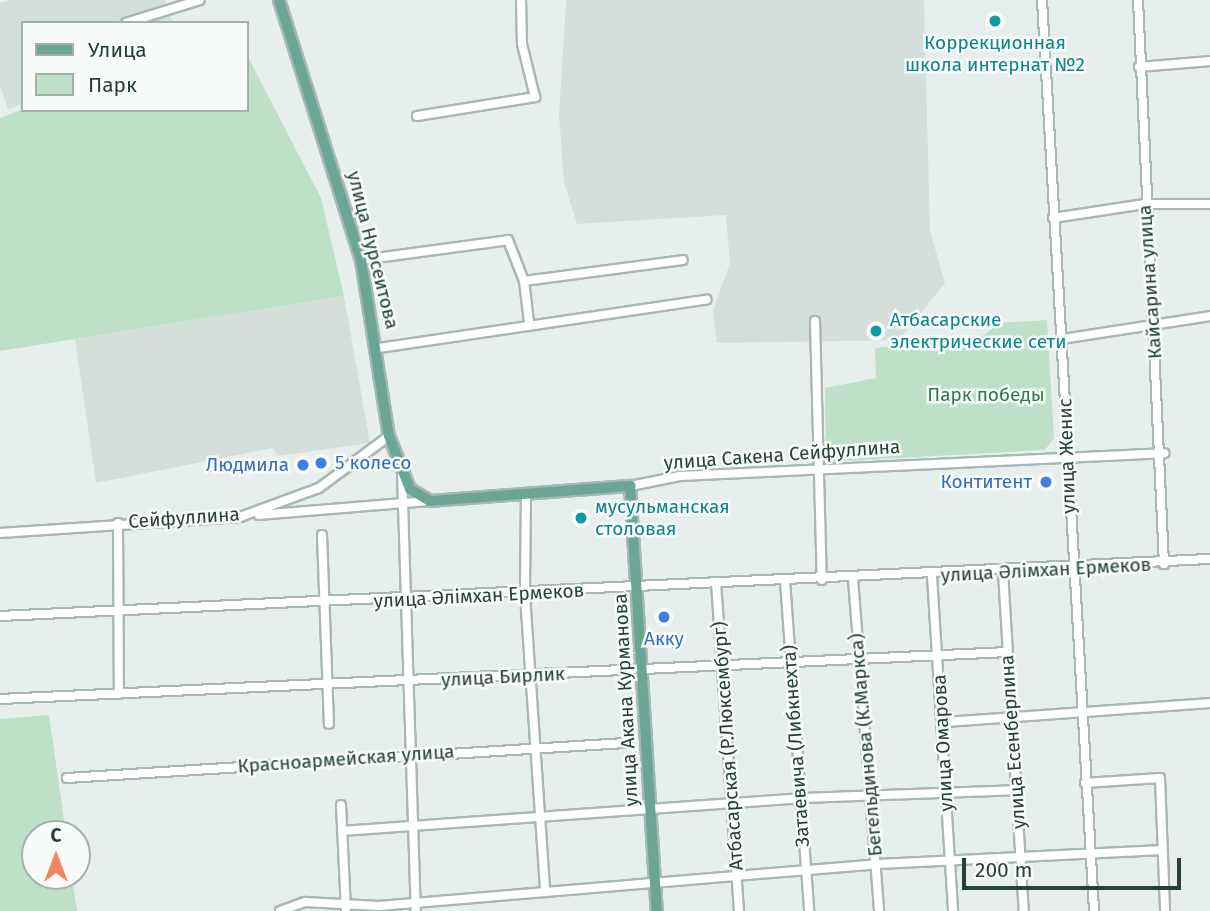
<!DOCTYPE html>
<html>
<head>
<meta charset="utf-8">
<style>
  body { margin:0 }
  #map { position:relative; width:1210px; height:911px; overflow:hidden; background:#e6efeb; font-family:"Fira Sans",sans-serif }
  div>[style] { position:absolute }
  .built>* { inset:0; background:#d4dfda }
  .green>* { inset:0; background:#bfe0c8 }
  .roads { filter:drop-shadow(2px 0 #a8b8b2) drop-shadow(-2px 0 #a8b8b2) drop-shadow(0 2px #a8b8b2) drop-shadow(0 -2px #a8b8b2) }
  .minor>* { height:8px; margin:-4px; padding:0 4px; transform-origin:4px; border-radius:4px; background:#fff }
  .major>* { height:10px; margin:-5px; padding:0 5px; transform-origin:5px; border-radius:5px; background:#6aa596 }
  .dots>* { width:19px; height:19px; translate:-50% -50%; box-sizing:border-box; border:4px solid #f7fbf9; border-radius:50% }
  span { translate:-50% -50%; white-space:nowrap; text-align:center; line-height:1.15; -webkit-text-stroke:5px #f7fbf9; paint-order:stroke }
  .culture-label { font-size:19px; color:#0d838f }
  .left { translate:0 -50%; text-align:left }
  .street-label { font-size:19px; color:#24423a }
  .park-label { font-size:19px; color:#2d7a4b }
  .shop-label { font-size:19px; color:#366cbe }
  .right { translate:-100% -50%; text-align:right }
  .legend { position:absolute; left:21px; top:21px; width:228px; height:91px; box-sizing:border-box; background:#f7fbf9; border:2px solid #a3b1ad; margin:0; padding:9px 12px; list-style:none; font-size:21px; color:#24423a }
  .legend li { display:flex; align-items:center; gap:14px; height:35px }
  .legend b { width:35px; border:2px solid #a3b1ad }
  .north { position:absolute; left:21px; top:820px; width:70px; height:70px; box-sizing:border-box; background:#f7fbf9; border:2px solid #a3b1ad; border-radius:50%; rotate:0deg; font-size:19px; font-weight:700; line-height:28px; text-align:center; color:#24423a }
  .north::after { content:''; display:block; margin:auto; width:24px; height:32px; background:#f4845f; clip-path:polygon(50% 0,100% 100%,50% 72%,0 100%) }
  .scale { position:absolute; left:962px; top:858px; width:219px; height:32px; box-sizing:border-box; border:4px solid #24423a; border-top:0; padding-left:9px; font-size:21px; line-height:24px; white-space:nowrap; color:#24423a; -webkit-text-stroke:5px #f7fbf9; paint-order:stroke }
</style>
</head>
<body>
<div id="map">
  <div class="built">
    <i style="clip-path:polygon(10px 0,165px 0,173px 23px,23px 23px,23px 104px,8px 109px,0 86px,0 3px)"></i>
    <i style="clip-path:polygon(566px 0,924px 0,930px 231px,945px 283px,899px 340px,717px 343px,713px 311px,730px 263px,726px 215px,577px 224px,564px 182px,559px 115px)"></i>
    <i style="clip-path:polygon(344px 296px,370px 443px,278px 456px,273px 448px,96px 483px,75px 339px)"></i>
  </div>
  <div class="green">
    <i style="clip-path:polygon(247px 55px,321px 198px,344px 296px,0 351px,0 118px,23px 109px,247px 110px)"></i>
    <i style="clip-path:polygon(1047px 320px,1054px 438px,1045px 450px,826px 462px,825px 388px,876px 378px,875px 348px,983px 336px,999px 323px)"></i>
    <i style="clip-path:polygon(49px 715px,66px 834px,35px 834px,35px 876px,72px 876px,77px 911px,0 911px,0 719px)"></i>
  </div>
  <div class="roads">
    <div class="minor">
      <i style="left:1042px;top:0;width:912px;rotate:86.73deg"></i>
      <i style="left:1138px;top:0;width:565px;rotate:87.36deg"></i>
      <i style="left:126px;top:23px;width:77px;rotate:-17.3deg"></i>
      <i style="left:1139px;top:67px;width:71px;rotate:-4.8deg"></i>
      <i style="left:417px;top:116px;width:120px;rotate:-9.1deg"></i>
      <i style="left:535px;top:97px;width:55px;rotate:-103.8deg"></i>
      <i style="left:522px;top:44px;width:44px;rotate:-91.3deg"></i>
      <i style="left:1053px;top:218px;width:93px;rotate:-8.7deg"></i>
      <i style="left:1145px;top:204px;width:65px"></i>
      <i style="left:361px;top:260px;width:148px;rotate:-7.7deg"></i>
      <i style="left:508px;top:240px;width:44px;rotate:68.7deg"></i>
      <i style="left:524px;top:281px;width:41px;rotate:83deg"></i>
      <i style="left:524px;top:281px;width:160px;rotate:-7.5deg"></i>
      <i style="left:815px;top:321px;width:259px;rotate:88.5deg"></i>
      <i style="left:1062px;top:339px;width:150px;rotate:-8.8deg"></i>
      <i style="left:379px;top:348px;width:331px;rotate:-8.4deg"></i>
      <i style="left:402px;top:472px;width:439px;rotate:88.2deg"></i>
      <i style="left:630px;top:486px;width:51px;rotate:-11.3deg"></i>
      <i style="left:680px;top:476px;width:485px;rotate:-2.7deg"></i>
      <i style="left:526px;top:493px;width:102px;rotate:90.6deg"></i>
      <i style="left:525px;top:595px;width:298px;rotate:86.1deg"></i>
      <i style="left:259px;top:515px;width:172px;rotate:-4.7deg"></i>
      <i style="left:118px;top:523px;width:171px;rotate:89.7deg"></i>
      <i style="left:0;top:533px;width:241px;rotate:-3.8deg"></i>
      <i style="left:240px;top:517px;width:84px;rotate:-20.2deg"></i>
      <i style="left:319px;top:488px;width:87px;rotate:-36.6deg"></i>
      <i style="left:322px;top:535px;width:189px;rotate:87.9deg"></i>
      <i style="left:1003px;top:572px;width:340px;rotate:86.5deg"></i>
      <i style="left:932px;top:576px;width:336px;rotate:86.4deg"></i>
      <i style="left:853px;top:579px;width:333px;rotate:85.5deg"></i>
      <i style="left:785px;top:581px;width:331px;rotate:85.8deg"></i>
      <i style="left:716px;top:582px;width:330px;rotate:86deg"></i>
      <i style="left:0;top:616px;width:1211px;rotate:-2.7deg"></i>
      <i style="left:0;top:699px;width:1007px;rotate:-2.67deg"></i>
      <i style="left:946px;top:722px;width:265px;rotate:-4.1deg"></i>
      <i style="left:67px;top:778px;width:559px;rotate:-3.59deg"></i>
      <i style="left:1085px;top:783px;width:75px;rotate:-3.8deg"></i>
      <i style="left:1160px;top:778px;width:133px;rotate:87.8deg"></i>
      <i style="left:341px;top:805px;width:106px;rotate:87.3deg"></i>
      <i style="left:342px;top:831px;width:459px;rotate:-4.1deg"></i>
      <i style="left:800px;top:798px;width:217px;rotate:-2.1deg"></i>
      <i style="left:280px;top:911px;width:27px;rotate:-20deg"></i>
      <i style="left:305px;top:902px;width:74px;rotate:3.1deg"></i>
      <i style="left:379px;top:906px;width:500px;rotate:-4.8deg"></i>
      <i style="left:877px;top:864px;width:282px;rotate:-2.8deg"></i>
    </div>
    <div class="major">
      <i style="left:279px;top:0;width:273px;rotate:72.5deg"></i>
      <i style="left:361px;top:260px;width:178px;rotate:81deg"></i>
      <i style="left:389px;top:436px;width:57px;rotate:68.4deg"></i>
      <i style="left:410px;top:489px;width:23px;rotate:31deg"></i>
      <i style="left:430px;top:501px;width:201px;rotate:-4.3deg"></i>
      <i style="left:630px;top:486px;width:426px;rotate:86.4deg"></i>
    </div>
  </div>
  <div class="dots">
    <i style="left:995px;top:21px;background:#0f9aa8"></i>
    <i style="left:876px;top:331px;background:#0f9aa8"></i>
    <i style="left:321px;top:463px;background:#3f7fe0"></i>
    <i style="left:303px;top:465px;background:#3f7fe0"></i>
    <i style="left:1046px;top:482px;background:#3f7fe0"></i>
    <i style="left:581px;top:518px;background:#0f9aa8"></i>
    <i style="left:664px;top:617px;background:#3f7fe0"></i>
  </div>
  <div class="culture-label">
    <span style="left:995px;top:54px">Коррекционная<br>школа интернат №2</span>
    <span class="left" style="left:890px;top:331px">Атбасарские<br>электрические сети</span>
    <span class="left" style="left:595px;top:518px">мусульманская<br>столовая</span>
  </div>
  <div class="street-label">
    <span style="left:373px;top:250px;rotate:76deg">улица Нурсеитова</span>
    <span style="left:1150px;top:282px;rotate:-94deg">Кайсарина улица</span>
    <span style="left:782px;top:455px;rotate:-4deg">улица Сакена Сейфуллина</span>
    <span style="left:1067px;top:456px;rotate:-92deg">улица Женис</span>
    <span style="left:184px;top:518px;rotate:-4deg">Сейфуллина</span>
    <span style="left:1046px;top:570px;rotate:-3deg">улица Әлімхан Ермеков</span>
    <span style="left:479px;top:596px;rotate:-3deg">улица Әлімхан Ермеков</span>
    <span style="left:503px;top:677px;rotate:-3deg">улица Бирлик</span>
    <span style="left:626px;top:700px;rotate:-93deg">улица Акана Курманова</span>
    <span style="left:1013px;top:742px;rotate:-94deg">улица Есенберлина</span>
    <span style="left:943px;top:743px;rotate:-93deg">улица Омарова</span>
    <span style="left:866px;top:745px;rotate:-95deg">Бегельдинова (К.Маркса)</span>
    <span style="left:728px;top:746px;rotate:-94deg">Атбасарская (Р.Люксембург)</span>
    <span style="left:796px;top:746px;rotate:-94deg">Затаевича (Либкнехта)</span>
    <span style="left:346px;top:759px;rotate:-4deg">Красноармейская улица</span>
  </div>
  <div class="park-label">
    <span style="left:986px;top:395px">Парк победы</span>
  </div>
  <div class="shop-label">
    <span class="left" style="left:335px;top:463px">5 колесо</span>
    <span class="right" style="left:289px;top:465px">Людмила</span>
    <span class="right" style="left:1032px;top:482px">Контитент</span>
    <span style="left:664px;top:639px">Акку</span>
  </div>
  <ul class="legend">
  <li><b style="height:9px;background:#6aa596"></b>Улица</li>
  <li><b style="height:19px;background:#bfe0c8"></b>Парк</li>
  </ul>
  <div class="north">С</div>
  <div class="scale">200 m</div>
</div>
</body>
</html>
